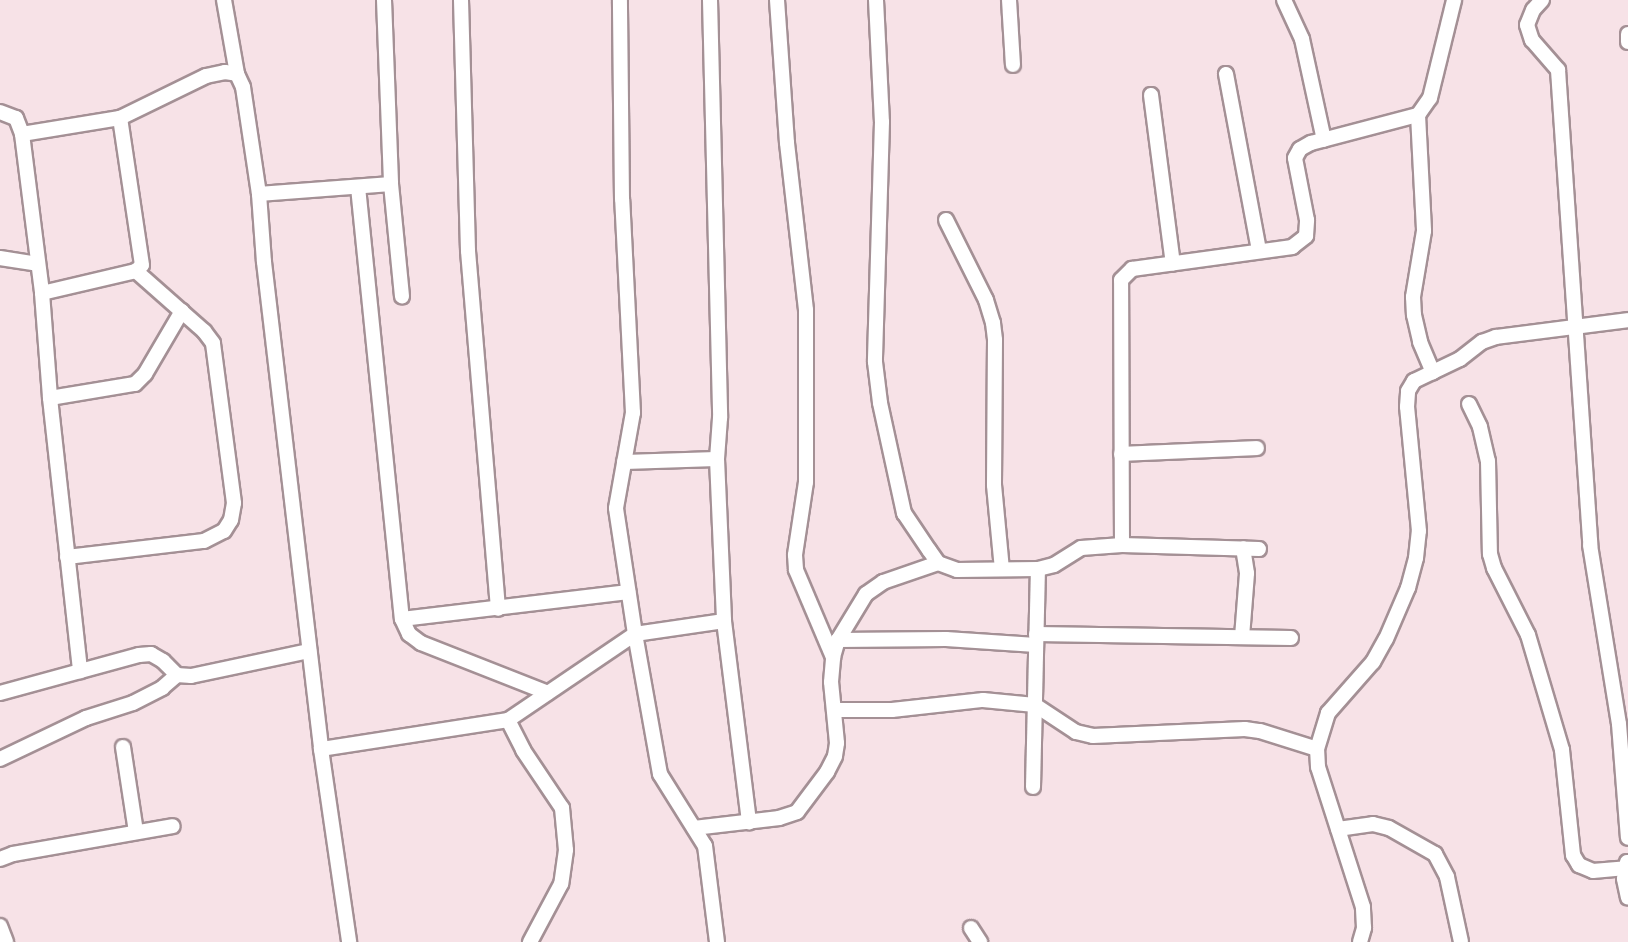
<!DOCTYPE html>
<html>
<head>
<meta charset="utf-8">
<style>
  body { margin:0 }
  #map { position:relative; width:1628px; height:942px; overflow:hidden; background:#f7e2e7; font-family:Inter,sans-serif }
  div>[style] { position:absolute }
  .roads { filter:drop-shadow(2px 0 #a49095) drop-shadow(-2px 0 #a49095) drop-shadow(0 2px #a49095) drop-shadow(0 -2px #a49095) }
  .minor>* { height:14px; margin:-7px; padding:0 7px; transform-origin:7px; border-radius:7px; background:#fff }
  span { translate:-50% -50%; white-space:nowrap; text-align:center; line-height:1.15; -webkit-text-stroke:6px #f7e2e7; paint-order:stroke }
</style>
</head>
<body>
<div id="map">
  <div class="roads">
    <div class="minor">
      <i style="left:224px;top:0;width:75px;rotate:80deg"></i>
      <i style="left:384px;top:0;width:184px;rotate:87.8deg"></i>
      <i style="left:391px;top:184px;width:113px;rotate:84.4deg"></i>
      <i style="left:461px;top:0;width:251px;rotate:88.4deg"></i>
      <i style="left:468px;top:251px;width:359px;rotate:85.2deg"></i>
      <i style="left:710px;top:0;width:418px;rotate:88.6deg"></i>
      <i style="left:720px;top:418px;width:41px;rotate:94.2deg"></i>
      <i style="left:717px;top:459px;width:162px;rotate:87.5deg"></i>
      <i style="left:724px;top:621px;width:203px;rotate:82.9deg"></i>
      <i style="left:777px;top:0;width:143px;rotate:86deg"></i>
      <i style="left:787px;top:143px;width:168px;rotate:83.5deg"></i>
      <i style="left:806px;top:310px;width:172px;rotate:90deg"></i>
      <i style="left:806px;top:482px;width:74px;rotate:98.6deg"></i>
      <i style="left:795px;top:555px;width:15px;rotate:86deg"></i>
      <i style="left:796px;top:570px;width:95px;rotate:67deg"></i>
      <i style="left:876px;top:0;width:122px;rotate:87.2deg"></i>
      <i style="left:882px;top:122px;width:240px;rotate:91.7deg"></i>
      <i style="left:875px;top:362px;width:41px;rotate:83deg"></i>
      <i style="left:880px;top:403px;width:113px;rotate:77.7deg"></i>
      <i style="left:904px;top:513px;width:45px;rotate:56deg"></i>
      <i style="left:929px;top:550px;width:16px;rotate:55deg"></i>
      <i style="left:938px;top:563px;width:20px;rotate:20deg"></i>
      <i style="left:957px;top:570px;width:81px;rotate:-0.7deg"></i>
      <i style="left:1038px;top:569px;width:16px;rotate:-14deg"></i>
      <i style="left:1054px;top:565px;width:32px;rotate:-32deg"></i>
      <i style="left:1081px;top:548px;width:41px;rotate:-4.2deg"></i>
      <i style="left:1122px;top:545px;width:137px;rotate:1.7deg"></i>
      <i style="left:1009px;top:0;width:65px;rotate:86.5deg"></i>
      <i style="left:1284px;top:0;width:43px;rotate:65.2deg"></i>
      <i style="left:1302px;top:39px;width:103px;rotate:77.7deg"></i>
      <i style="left:1542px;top:0;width:13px;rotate:132deg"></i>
      <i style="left:1533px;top:10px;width:16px;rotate:112deg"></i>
      <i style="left:1527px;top:25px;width:16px;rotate:72deg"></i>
      <i style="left:1532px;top:40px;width:40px;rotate:49deg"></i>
      <i style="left:1558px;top:70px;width:476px;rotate:86.1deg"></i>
      <i style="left:1590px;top:545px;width:181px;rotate:80.8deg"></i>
      <i style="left:1619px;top:724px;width:114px;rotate:85.5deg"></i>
      <i style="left:1628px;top:34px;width:8px;rotate:90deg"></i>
      <i style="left:1226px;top:74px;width:180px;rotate:79.4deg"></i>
      <i style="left:1151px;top:95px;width:170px;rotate:82.6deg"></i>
      <i style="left:0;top:112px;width:17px;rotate:21deg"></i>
      <i style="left:16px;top:118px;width:17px;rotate:69deg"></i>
      <i style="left:22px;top:134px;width:160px;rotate:82.8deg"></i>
      <i style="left:42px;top:293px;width:105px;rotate:85.6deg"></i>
      <i style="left:50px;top:398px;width:275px;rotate:83.7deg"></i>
      <i style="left:1418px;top:115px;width:116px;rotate:87deg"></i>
      <i style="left:1424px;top:231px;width:67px;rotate:99.5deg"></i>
      <i style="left:1413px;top:297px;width:18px;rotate:87deg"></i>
      <i style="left:1414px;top:315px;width:28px;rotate:77deg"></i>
      <i style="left:1420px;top:342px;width:33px;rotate:67deg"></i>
      <i style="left:22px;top:134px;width:99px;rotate:-9.3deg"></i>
      <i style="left:120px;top:118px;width:96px;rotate:-26deg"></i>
      <i style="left:206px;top:76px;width:19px;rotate:-12deg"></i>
      <i style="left:225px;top:72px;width:12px;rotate:9deg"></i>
      <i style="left:237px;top:74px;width:14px;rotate:65deg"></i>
      <i style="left:243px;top:87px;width:108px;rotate:81.5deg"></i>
      <i style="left:259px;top:194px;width:68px;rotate:85.8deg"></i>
      <i style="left:264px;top:262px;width:490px;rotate:83.3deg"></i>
      <i style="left:321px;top:749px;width:195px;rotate:81.7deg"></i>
      <i style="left:358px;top:187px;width:434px;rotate:84.2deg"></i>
      <i style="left:402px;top:619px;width:17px;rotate:65deg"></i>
      <i style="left:409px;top:634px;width:15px;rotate:37deg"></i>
      <i style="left:421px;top:643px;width:136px;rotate:21.5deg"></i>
      <i style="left:259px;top:194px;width:132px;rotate:-4.3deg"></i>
      <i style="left:946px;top:220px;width:89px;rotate:63.4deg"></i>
      <i style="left:986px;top:300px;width:24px;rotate:73deg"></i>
      <i style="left:993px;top:323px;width:17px;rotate:83deg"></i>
      <i style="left:995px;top:340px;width:145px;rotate:90.4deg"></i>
      <i style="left:994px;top:485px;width:84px;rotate:84.6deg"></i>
      <i style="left:0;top:258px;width:38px;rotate:9deg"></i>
      <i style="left:42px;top:293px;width:97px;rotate:-13.2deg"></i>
      <i style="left:136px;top:271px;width:8px;rotate:-45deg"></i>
      <i style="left:142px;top:265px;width:149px;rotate:-98.5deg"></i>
      <i style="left:50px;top:398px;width:86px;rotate:-9.4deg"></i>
      <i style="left:135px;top:384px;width:14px;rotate:-45deg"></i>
      <i style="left:145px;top:374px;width:73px;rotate:-59.6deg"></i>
      <i style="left:1469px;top:404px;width:25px;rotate:64deg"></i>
      <i style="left:1480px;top:427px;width:35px;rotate:77deg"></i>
      <i style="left:1488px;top:461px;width:93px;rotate:88.8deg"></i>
      <i style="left:1490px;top:554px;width:15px;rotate:74deg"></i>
      <i style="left:1494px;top:568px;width:75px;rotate:63.1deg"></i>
      <i style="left:1528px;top:635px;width:120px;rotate:73.5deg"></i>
      <i style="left:1562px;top:750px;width:106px;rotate:84deg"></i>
      <i style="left:1573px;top:855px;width:12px;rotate:59deg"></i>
      <i style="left:1579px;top:865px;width:15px;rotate:23deg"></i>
      <i style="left:1593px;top:871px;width:33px;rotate:-5deg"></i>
      <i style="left:1121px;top:454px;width:136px;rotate:-2.5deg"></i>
      <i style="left:624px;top:462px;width:93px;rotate:-1.8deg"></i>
      <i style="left:1122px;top:545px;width:265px;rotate:-90.2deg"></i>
      <i style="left:1121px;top:280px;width:16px;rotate:-45deg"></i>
      <i style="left:1132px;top:269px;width:162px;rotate:-7.8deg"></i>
      <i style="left:1292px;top:247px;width:18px;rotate:-38deg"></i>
      <i style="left:1306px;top:236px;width:16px;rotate:-86deg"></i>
      <i style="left:1307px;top:220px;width:63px;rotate:-101deg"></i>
      <i style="left:1295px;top:158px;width:10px;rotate:-61deg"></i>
      <i style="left:1300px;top:149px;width:13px;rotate:-29deg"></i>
      <i style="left:1311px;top:143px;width:111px;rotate:-14.7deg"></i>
      <i style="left:1418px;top:115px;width:21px;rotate:-55deg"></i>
      <i style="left:1430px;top:98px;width:101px;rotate:-76.2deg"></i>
      <i style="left:67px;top:557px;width:138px;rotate:-6.7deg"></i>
      <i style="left:204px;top:541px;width:22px;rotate:-27deg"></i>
      <i style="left:224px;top:531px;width:13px;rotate:-58deg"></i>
      <i style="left:231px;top:520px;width:17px;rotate:-80deg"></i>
      <i style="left:234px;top:503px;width:161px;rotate:-97.5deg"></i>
      <i style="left:213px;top:343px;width:15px;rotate:-127deg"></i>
      <i style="left:204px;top:331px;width:91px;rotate:-138.6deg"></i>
      <i style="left:402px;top:619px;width:228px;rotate:-6.8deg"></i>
      <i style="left:1036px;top:634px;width:255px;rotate:0.9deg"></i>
      <i style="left:1242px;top:637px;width:64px;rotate:-85.5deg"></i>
      <i style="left:1247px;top:573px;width:25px;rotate:-99deg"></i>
      <i style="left:838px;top:640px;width:108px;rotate:-0.5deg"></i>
      <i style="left:946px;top:639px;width:90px;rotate:3.8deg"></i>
      <i style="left:0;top:693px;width:144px;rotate:-15.3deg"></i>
      <i style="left:139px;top:655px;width:12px;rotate:-5deg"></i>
      <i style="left:151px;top:654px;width:14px;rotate:30deg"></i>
      <i style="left:163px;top:661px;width:20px;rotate:45deg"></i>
      <i style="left:177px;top:675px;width:14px;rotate:4deg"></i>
      <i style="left:191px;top:676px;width:121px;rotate:-12deg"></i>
      <i style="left:834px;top:710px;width:58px"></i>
      <i style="left:892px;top:710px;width:92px;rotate:-6.3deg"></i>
      <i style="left:983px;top:700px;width:52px;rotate:5.5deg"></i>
      <i style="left:1035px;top:705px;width:49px;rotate:33.4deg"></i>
      <i style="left:1076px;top:732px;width:17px;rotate:13deg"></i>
      <i style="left:1093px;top:736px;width:152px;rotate:-2.6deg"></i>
      <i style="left:1245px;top:729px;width:15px;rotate:8deg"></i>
      <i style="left:1260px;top:731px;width:60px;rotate:17.5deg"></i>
      <i style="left:508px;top:720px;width:34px;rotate:63deg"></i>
      <i style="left:523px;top:750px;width:70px;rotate:56.1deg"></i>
      <i style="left:562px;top:808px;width:42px;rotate:84.6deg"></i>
      <i style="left:566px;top:850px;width:34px;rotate:98deg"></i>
      <i style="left:561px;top:884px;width:66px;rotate:118.1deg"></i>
      <i style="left:123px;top:747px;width:86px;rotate:81.3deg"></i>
      <i style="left:321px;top:749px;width:189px;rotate:-8.8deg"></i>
      <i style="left:508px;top:720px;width:153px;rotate:-34.1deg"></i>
      <i style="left:635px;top:634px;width:127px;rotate:-98.6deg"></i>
      <i style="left:616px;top:508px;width:97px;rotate:-79.9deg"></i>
      <i style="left:633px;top:413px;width:214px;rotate:-92.9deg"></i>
      <i style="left:622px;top:199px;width:199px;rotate:-90.6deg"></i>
      <i style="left:0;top:759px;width:95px;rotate:-25.5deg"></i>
      <i style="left:86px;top:718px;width:49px;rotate:-17.7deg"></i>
      <i style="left:133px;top:703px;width:33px;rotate:-27deg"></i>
      <i style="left:162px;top:688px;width:20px;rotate:-41deg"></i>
      <i style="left:1033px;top:787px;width:218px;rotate:-88.7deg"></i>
      <i style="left:694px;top:828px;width:86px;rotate:-6.7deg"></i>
      <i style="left:779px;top:818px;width:19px;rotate:-18deg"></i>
      <i style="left:797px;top:812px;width:50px;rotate:-53.1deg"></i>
      <i style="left:827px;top:772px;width:18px;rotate:-63deg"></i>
      <i style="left:835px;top:756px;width:13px;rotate:-81deg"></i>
      <i style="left:837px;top:743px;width:61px;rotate:-95.6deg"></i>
      <i style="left:831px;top:682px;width:25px;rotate:-85deg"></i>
      <i style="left:833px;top:657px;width:18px;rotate:-74deg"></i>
      <i style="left:838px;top:640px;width:54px;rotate:-58.7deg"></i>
      <i style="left:866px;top:594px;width:21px;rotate:-35deg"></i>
      <i style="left:883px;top:582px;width:58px;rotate:-19.1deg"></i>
      <i style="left:1338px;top:829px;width:35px;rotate:-8deg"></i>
      <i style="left:1373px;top:824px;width:16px;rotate:14deg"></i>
      <i style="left:1389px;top:828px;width:53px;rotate:29.5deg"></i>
      <i style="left:1435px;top:854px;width:26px;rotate:62deg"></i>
      <i style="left:1447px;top:877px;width:66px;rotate:77.8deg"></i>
      <i style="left:0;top:859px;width:14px;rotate:-21deg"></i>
      <i style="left:13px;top:854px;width:162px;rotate:-9.9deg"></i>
      <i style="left:1627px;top:862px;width:17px;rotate:100deg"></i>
      <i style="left:1624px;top:879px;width:19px;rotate:78deg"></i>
      <i style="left:0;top:926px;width:17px;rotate:69deg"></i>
      <i style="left:971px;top:928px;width:17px;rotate:57deg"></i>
      <i style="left:717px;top:942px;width:97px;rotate:-97.1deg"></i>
      <i style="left:705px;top:846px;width:85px;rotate:-122deg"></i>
      <i style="left:660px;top:774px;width:142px;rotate:-100.1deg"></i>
      <i style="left:635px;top:634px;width:90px;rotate:-8.3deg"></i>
      <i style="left:1360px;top:942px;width:15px;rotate:-74deg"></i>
      <i style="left:1364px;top:928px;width:21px;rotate:-93deg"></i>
      <i style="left:1363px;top:907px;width:147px;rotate:-107.8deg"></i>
      <i style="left:1318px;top:767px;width:18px;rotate:-93deg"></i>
      <i style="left:1317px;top:749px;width:38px;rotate:-73deg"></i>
      <i style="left:1328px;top:713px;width:68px;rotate:-48.6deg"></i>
      <i style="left:1373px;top:662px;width:26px;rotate:-61deg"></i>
      <i style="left:1386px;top:639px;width:56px;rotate:-66.7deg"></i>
      <i style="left:1408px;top:588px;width:31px;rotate:-75deg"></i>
      <i style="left:1416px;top:558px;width:27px;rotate:-84deg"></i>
      <i style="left:1419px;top:531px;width:125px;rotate:-95.5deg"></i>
      <i style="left:1407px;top:407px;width:16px;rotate:-86deg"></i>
      <i style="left:1408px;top:391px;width:12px;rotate:-59deg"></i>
      <i style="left:1414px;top:381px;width:51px;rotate:-25.6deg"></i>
      <i style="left:1460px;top:359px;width:28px;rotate:-38deg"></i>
      <i style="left:1482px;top:342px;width:15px;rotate:-20deg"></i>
      <i style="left:1496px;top:337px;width:133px;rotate:-7.3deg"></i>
    </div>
  </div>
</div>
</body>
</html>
